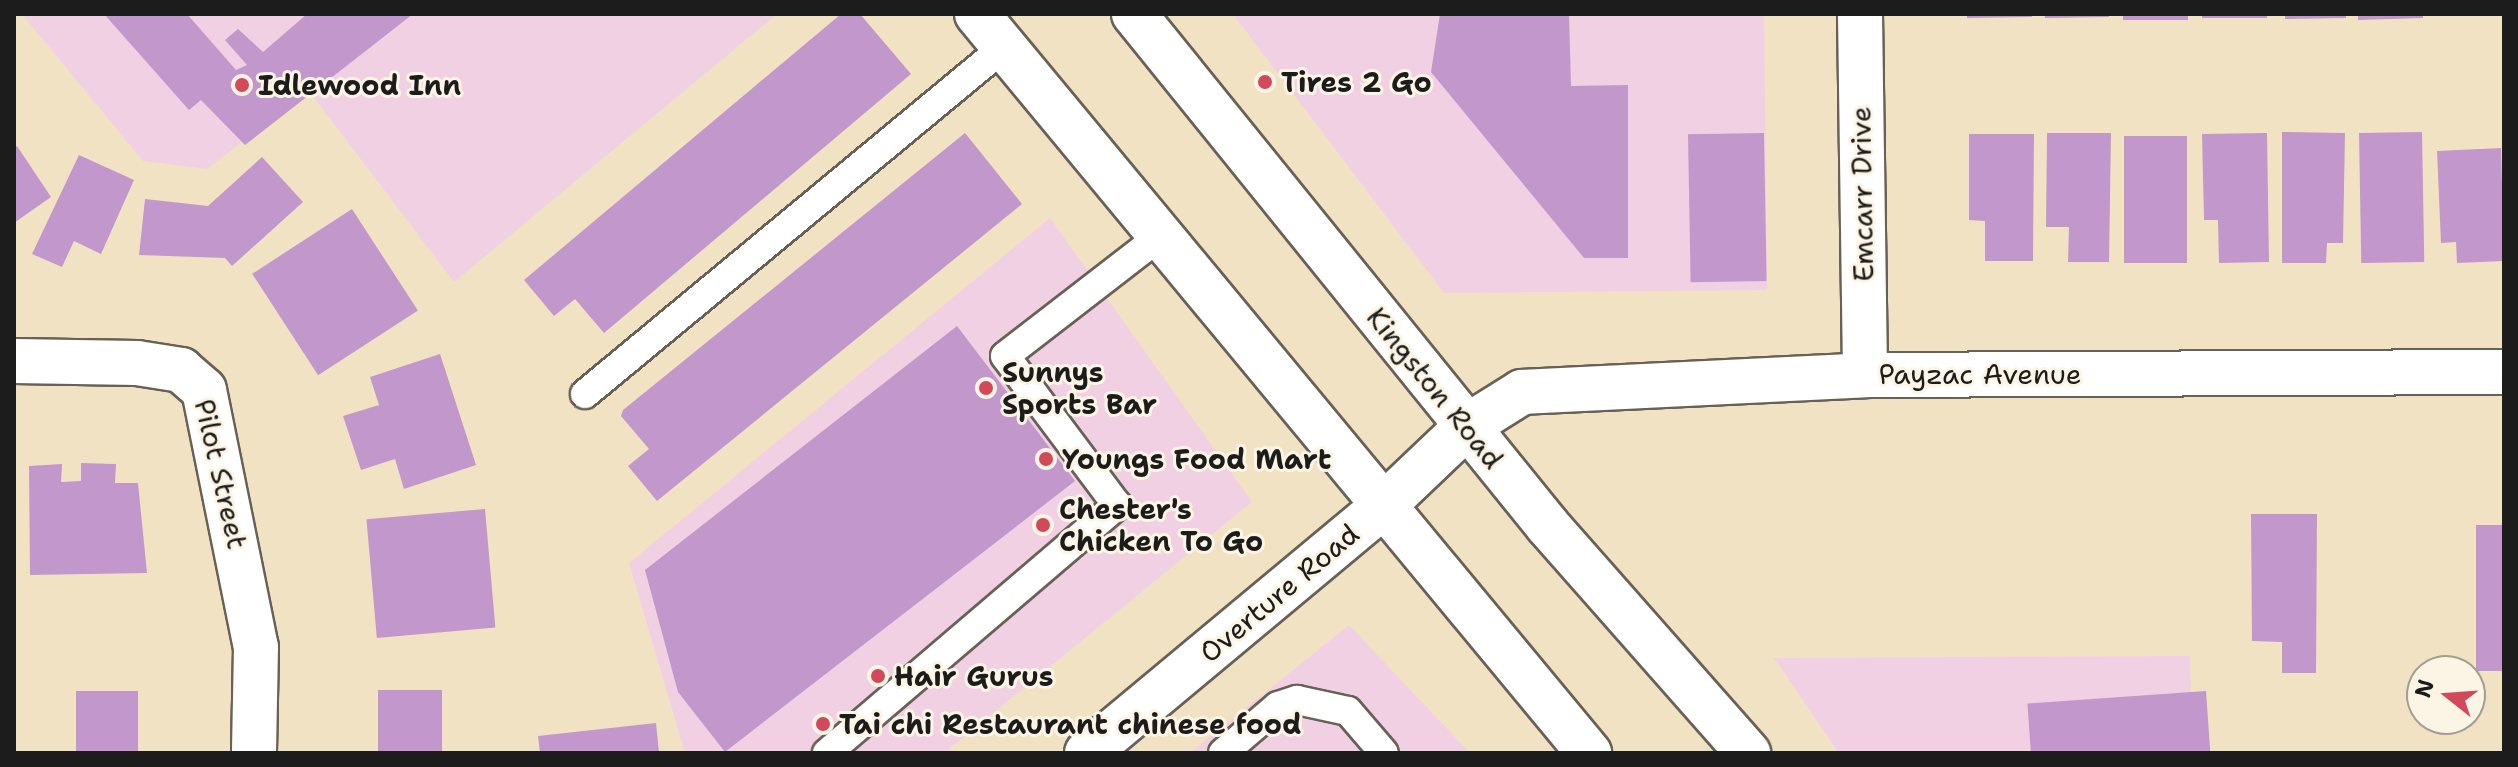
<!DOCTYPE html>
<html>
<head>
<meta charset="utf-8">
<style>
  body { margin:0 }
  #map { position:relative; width:2518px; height:767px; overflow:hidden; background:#f2e2c4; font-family:"Shantell Sans",sans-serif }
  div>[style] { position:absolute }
  .built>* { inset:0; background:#f1d0e3 }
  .building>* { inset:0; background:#c197cc; transform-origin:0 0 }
  .roads { filter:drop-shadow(2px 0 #676157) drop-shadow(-2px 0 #676157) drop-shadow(0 2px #676157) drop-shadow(0 -2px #676157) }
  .service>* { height:28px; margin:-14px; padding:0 14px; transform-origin:14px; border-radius:14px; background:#fff }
  .minor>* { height:44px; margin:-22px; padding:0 22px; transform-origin:22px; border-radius:22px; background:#fff }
  .primary>* { height:44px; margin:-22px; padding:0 22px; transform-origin:22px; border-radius:22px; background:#fff }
  .dots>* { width:22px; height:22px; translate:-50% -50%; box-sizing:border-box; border:4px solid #fcf5e5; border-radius:50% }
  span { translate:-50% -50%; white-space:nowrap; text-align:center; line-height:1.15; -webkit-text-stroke:6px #fcf5e5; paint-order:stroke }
  .poi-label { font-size:28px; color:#1c1c1c; font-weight:700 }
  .left { translate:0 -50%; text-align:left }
  .street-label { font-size:28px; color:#1c1c1c }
  .frame { position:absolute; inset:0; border:16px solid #1c1c1c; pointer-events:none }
  .north { position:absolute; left:2406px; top:655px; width:80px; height:80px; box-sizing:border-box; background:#fcf5e5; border:2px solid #a29e95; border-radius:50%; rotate:287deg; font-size:22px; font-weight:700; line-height:32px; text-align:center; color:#1c1c1c }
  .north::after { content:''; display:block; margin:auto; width:28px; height:36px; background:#d1495b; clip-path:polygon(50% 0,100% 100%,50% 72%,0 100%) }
</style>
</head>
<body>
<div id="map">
  <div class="built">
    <i style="clip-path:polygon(22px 14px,777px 14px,454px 282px,309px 91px,207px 169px,143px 161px)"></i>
    <i style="clip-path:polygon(1233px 14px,1764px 14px,1767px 290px,1444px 293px)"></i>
    <i style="clip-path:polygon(1050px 218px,1252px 502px,944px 753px,685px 753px,629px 563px)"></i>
    <i style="clip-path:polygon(1349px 625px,1470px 753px,1190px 753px)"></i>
    <i style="clip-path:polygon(2190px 656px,2192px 753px,1839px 753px,1774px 658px)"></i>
  </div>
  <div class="building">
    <i style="clip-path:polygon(104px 14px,187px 14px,236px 70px,247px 65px,225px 40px,238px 29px,263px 52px,307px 14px,413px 14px,245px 145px,201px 100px,189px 110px)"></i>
    <i style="clip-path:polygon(841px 14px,860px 14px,911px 74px,604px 333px,575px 299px,554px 316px,524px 280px)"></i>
    <i style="clip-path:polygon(1440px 14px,1569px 14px,1571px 86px,1628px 85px,1628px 258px,1584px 258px,1431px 72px)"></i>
    <i style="clip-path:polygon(1967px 14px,2031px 14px,2032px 17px,1967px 18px)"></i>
    <i style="clip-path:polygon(2045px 14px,2109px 14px,2109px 17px,2045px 18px)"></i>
    <i style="left:2123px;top:14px;width:65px;height:6px"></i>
    <i style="left:2202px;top:14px;width:65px;height:4px"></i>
    <i style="clip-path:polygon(2285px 14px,2346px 14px,2346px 18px,2285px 19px)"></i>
    <i style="clip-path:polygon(2358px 14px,2423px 14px,2423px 18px,2358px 20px)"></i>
    <i style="clip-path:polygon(2282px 132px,2345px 133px,2343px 243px,2327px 243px,2326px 263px,2282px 263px)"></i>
    <i style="left:2422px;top:132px;width:130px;height:63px;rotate:89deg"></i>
    <i style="clip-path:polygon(965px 133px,1022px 204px,657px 501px,628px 466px,649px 449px,621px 416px,623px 410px)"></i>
    <i style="left:1764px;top:133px;width:148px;height:76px;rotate:89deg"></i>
    <i style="clip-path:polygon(2047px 133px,2111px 133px,2109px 262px,2068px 262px,2069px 227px,2046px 227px)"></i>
    <i style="clip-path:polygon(2267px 133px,2269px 262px,2219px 263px,2218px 220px,2204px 220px,2202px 134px)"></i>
    <i style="clip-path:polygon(1969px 134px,2034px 134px,2033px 261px,1985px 261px,1985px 221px,1969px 220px)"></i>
    <i style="left:2124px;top:136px;width:63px;height:127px"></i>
    <i style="clip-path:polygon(17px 146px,51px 197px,14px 223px,14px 148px)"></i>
    <i style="clip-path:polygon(2501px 148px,2504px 261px,2457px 263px,2456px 242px,2441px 243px,2437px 151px)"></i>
    <i style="clip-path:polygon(79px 155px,134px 180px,101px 254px,74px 241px,62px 267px,32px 254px)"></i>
    <i style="clip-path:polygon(262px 157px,303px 202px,232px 266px,225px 258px,139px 255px,145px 199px,208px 206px)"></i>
    <i style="left:352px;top:209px;width:121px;height:119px;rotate:57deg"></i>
    <i style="clip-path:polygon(957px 326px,1075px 481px,725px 752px,678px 692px,645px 570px)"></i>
    <i style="clip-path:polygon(440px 354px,476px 465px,404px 489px,395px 459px,361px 470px,343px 416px,379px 405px,370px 377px)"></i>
    <i style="clip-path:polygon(81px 463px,116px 464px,115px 483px,138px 483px,147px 573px,30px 575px,29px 466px,62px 464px,61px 482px,81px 481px)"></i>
    <i style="left:485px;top:509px;width:119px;height:119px;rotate:85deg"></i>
    <i style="clip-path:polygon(2251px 514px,2317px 514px,2316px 673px,2282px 673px,2282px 642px,2252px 641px)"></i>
    <i style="left:2504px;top:525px;width:146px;height:28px;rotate:90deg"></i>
    <i style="left:442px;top:690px;width:63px;height:64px;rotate:90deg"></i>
    <i style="left:76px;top:691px;width:62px;height:62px"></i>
    <i style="left:2206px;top:691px;width:62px;height:179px;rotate:86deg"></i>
    <i style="clip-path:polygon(656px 723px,659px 753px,540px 753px,538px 736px)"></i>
  </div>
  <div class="roads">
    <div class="service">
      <i style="left:585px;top:394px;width:544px;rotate:-39.63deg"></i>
      <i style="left:827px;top:753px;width:382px;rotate:-40.5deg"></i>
      <i style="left:1117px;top:505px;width:186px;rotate:-126.9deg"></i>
      <i style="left:1005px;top:356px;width:195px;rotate:-37.7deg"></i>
      <i style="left:1223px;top:753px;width:72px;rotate:-40.5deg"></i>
      <i style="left:1278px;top:706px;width:20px;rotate:-18deg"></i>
      <i style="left:1297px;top:700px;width:52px;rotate:12.2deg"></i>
      <i style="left:1348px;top:711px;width:55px;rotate:49.4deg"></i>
    </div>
    <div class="minor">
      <i style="left:1860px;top:14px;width:361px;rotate:89.2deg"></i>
      <i style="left:14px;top:361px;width:123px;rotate:0.9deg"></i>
      <i style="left:137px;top:363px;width:45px;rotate:9deg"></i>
      <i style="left:181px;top:370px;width:30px;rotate:41deg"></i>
      <i style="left:204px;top:390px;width:262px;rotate:78.6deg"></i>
      <i style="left:256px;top:647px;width:106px;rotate:91.1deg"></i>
      <i style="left:1087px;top:753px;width:381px;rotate:-39.8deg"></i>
      <i style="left:1380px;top:509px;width:119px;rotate:-43.6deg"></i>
      <i style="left:1466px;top:427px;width:66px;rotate:-32deg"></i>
      <i style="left:1522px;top:392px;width:343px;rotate:-2.8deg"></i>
      <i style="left:1865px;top:375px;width:639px;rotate:-0.27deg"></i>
    </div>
    <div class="primary">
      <i style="left:977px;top:14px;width:960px;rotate:50.37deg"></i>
      <i style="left:1134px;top:14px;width:658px;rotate:51.04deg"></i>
      <i style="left:1548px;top:526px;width:303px;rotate:48.6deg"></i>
    </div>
  </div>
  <div class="dots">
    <i style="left:1265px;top:82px;background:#d1495b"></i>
    <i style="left:242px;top:85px;background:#d1495b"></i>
    <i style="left:986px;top:388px;background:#d1495b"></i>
    <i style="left:1046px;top:459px;background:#d1495b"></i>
    <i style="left:1043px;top:525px;background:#d1495b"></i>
    <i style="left:878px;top:676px;background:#d1495b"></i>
    <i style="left:823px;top:724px;background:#d1495b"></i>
  </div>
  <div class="poi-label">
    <span class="left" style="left:1281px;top:82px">Tires 2 Go</span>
    <span class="left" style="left:258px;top:85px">Idlewood Inn</span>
    <span class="left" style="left:1002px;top:388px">Sunnys<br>Sports Bar</span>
    <span class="left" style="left:1062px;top:459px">Youngs Food Mart</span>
    <span class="left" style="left:1059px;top:525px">Chester's<br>Chicken To Go</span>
    <span class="left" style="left:894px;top:676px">Hair Gurus</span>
    <span class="left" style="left:839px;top:724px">Tai chi Restaurant chinese food</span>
  </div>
  <div class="street-label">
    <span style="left:1862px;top:194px;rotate:-91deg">Emcarr Drive</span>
    <span style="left:1980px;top:374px">Payzac Avenue</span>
    <span style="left:1435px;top:388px;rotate:51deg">Kingston Road</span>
    <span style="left:221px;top:474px;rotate:77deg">Pilot Street</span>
    <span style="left:1279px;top:593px;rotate:-40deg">Overture Road</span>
  </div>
  <div class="frame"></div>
  <div class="north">N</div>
</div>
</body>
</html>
